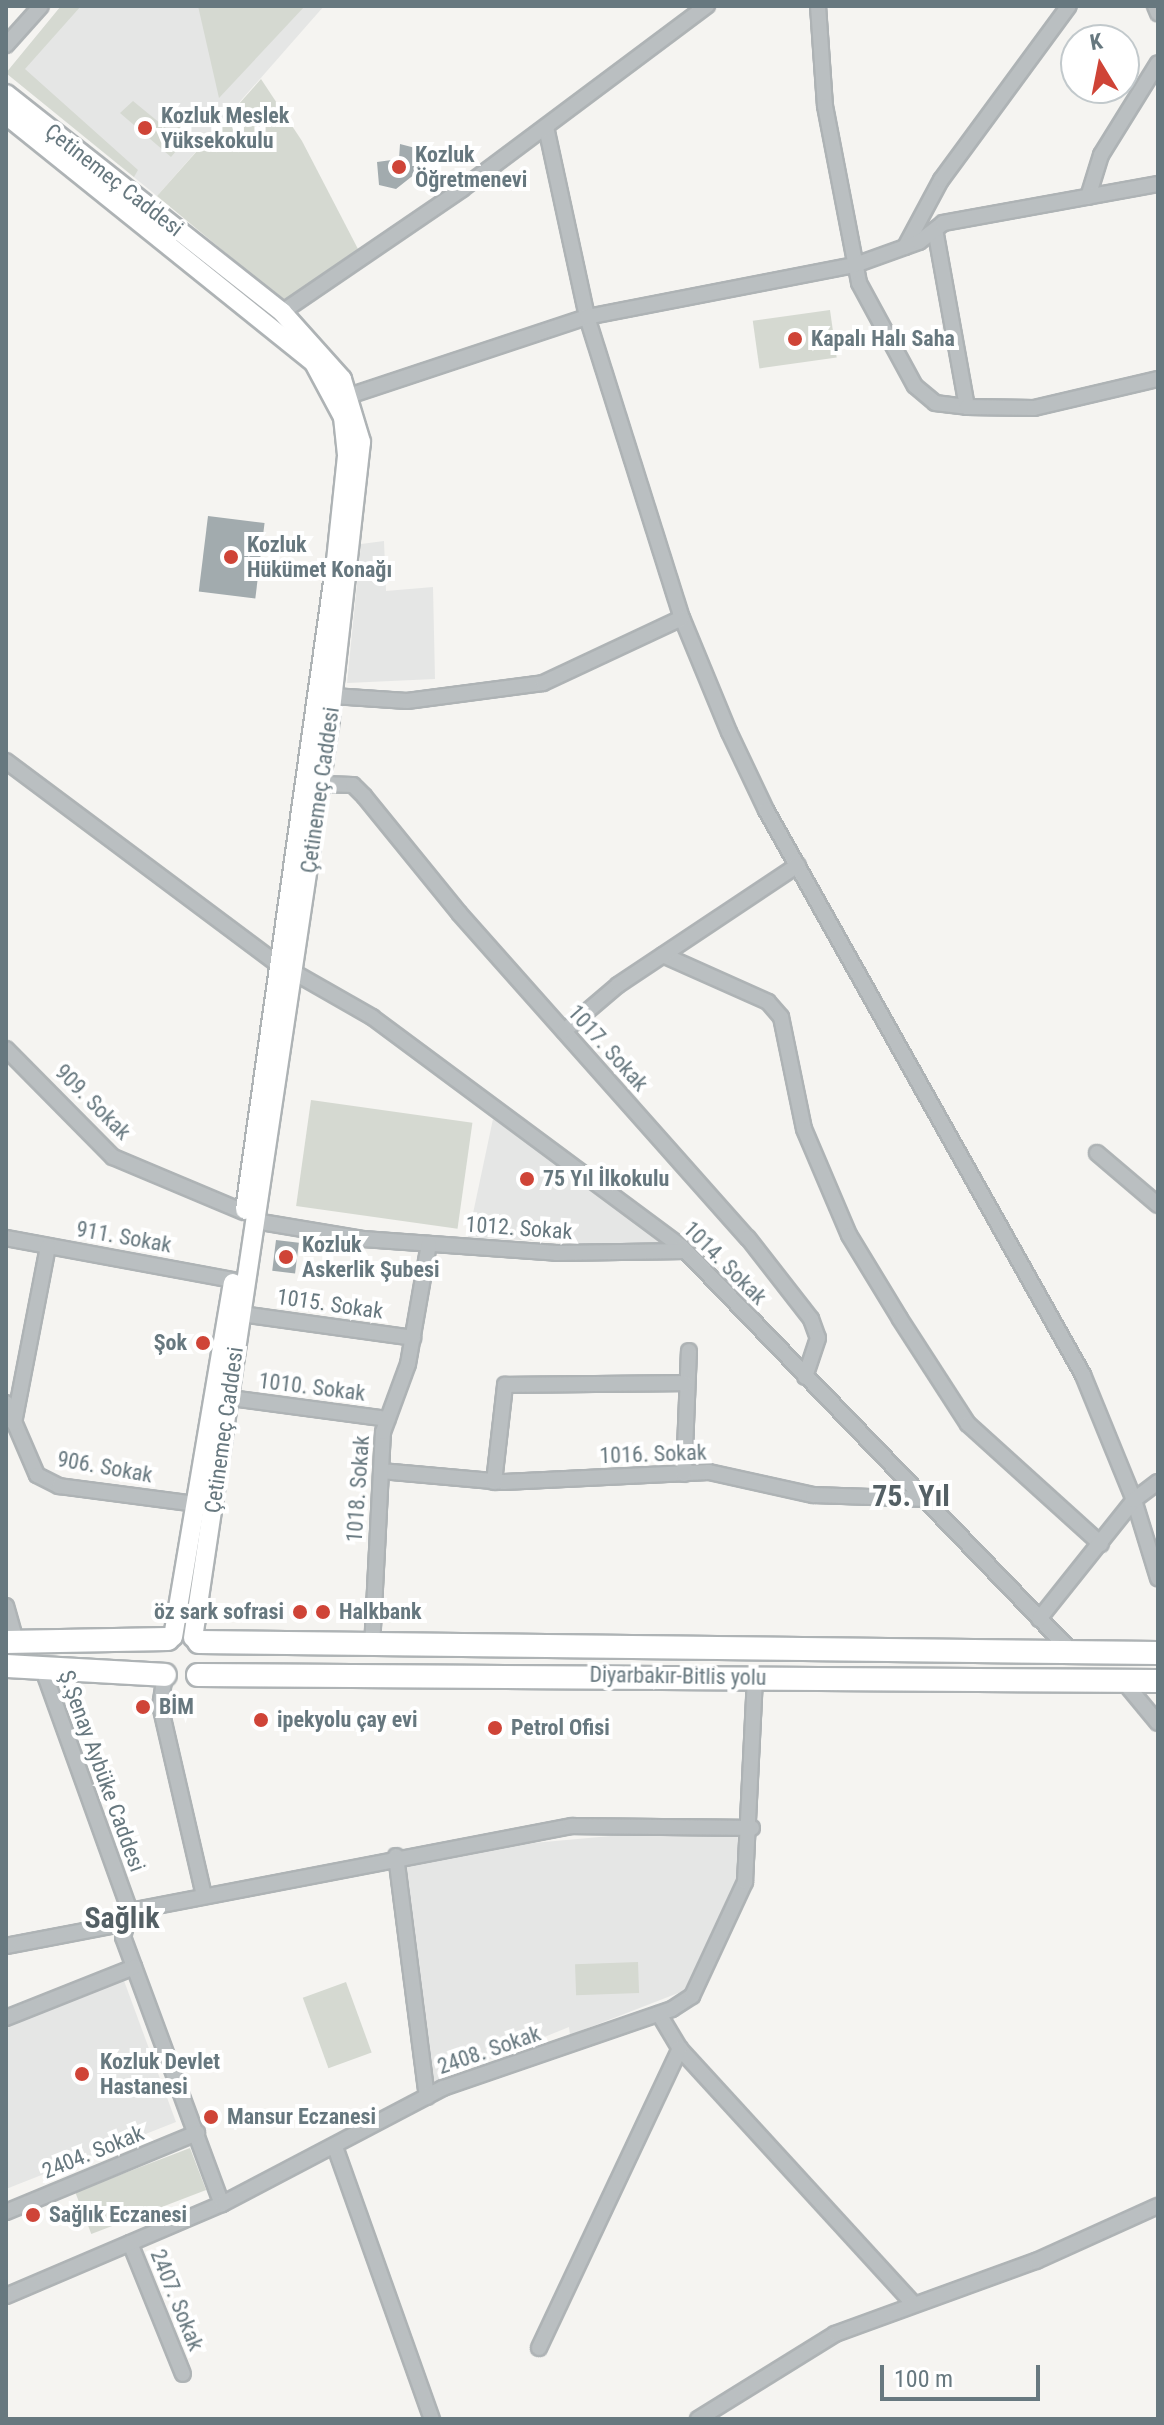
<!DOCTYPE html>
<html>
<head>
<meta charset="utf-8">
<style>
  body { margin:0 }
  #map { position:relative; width:1164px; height:2425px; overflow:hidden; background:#f5f4f1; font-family:"Roboto Condensed",sans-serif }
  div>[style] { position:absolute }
  .built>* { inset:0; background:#e5e6e5 }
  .green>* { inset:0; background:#d5d9d1; transform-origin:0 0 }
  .building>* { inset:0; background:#a2abae; transform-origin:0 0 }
  .roads { filter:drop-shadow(2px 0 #aeb3b5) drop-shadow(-2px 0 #aeb3b5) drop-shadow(0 2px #aeb3b5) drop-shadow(0 -2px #aeb3b5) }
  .minor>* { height:14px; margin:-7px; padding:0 7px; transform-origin:7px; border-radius:7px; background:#babfc1 }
  .major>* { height:18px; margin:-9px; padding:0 9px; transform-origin:9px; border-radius:9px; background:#fff }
  .highway>* { height:22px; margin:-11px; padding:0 11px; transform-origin:11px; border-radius:11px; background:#fff }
  .dots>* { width:22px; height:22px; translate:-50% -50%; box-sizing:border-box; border:4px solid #fff; border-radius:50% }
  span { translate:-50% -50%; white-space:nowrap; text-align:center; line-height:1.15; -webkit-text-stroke:8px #fff; paint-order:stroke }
  .poi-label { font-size:22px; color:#67787f; font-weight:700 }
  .left { translate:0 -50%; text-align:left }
  .right { translate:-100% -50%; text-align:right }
  .street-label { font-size:22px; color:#67787f }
  .district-label { font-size:30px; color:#546065; font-weight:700 }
  .frame { position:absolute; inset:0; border:8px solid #67787f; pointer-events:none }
  .north { position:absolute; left:1060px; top:24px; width:80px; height:80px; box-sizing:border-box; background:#fff; border:2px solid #c2c9cc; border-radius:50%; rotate:350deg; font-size:22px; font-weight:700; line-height:32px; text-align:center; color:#67787f }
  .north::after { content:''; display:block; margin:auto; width:28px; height:36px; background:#cf4437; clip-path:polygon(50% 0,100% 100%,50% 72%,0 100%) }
  .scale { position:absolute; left:880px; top:2365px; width:160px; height:36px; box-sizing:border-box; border:4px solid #67787f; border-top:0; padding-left:10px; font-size:24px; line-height:28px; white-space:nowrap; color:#67787f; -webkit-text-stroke:6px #fff; paint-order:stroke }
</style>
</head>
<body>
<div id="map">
  <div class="built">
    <i style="clip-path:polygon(61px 6px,324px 6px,157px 196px,6px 73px)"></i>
    <i style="clip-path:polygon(384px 541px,386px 591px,433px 587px,435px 679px,347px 683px,361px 544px)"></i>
    <i style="clip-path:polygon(493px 1119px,662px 1241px,662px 1248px,468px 1237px)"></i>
    <i style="clip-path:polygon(644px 1833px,738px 1833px,737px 1884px,686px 1990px,570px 2035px,569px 2027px,431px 2083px,403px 1871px,412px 1863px,490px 1847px)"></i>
    <i style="clip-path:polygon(123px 1978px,176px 2122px,6px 2189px,6px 2026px)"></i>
  </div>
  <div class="green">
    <i style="clip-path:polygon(61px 6px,81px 6px,25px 69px,138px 170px,134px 177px,6px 73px)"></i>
    <i style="clip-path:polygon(198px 6px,305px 6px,219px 98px)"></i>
    <i style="clip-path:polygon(261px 79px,302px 141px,358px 249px,285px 302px,157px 196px)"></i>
    <i style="clip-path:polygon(133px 101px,172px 133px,180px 125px,191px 134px,171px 157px,120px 113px)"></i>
    <i style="left:830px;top:310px;width:48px;height:78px;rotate:82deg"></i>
    <i style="left:311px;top:1100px;width:163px;height:107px;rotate:8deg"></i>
    <i style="left:638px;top:1962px;width:31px;height:63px;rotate:88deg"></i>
    <i style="left:346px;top:1982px;width:75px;height:46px;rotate:70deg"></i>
    <i style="left:190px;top:2148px;width:45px;height:123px;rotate:69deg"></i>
  </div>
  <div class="building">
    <i style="clip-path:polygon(400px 144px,423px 150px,420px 170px,396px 189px,379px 185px,377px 162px,399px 159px)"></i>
    <i style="left:208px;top:516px;width:57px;height:76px;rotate:7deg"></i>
    <i style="left:276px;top:1240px;width:23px;height:31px;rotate:7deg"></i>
  </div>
  <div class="roads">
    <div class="minor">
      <i style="left:818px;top:6px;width:100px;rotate:86deg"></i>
      <i style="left:825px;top:106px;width:180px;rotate:79.1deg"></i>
      <i style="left:859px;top:283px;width:117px;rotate:61.5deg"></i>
      <i style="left:915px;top:386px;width:26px;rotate:40deg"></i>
      <i style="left:935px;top:403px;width:32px;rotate:7deg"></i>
      <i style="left:967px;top:407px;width:180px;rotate:-100.2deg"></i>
      <i style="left:1155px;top:6px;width:8px;rotate:67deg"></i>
      <i style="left:6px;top:45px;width:52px;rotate:-48.1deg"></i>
      <i style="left:546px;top:127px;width:194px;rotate:77.8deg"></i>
      <i style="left:587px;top:317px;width:316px;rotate:72.5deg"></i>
      <i style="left:682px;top:618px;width:123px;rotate:67.6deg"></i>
      <i style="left:729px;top:732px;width:86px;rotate:64.6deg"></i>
      <i style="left:766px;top:810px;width:648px;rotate:60.7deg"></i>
      <i style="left:1083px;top:1375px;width:135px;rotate:67.8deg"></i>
      <i style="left:1134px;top:1500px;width:82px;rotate:72.9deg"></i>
      <i style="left:1088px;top:197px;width:44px;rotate:-72.8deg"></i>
      <i style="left:1101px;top:155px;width:108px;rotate:-58.2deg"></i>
      <i style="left:905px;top:247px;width:76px;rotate:-61.8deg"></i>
      <i style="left:941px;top:180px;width:216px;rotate:-53.7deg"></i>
      <i style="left:282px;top:312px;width:218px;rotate:-34.3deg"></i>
      <i style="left:462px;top:189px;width:306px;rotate:-36.8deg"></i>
      <i style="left:349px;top:396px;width:251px;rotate:-18.4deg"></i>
      <i style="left:587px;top:317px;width:273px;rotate:-11deg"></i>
      <i style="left:855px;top:265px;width:68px;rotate:-19.8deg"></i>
      <i style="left:919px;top:242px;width:31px;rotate:-38deg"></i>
      <i style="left:943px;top:223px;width:219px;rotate:-10.3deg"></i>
      <i style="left:967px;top:407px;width:67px;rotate:0.9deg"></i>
      <i style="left:1034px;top:408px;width:127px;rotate:-13.2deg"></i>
      <i style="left:333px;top:696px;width:74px;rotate:3.9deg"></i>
      <i style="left:407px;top:701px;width:137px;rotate:-7.5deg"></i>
      <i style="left:543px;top:683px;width:153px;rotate:-25.1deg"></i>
      <i style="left:6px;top:761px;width:341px;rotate:36.8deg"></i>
      <i style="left:321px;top:784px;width:32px;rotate:2deg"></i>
      <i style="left:353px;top:785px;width:16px;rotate:45deg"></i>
      <i style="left:364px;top:796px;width:151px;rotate:50.9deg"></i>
      <i style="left:459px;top:913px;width:435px;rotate:48.4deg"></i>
      <i style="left:748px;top:1238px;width:103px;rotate:52.1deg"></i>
      <i style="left:811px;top:1319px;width:20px;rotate:70deg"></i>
      <i style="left:818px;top:1338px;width:41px;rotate:108.4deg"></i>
      <i style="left:663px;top:955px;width:115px;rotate:24.1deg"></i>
      <i style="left:768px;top:1002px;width:20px;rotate:49deg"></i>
      <i style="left:781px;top:1017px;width:114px;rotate:78.4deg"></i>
      <i style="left:804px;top:1129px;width:115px;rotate:67deg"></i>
      <i style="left:849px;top:1235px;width:98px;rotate:58.7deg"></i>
      <i style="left:900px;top:1319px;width:125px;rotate:57.1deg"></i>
      <i style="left:968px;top:1424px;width:179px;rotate:42.1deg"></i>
      <i style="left:295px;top:973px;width:89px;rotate:29.7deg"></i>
      <i style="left:372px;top:1017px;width:386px;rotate:36.6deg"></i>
      <i style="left:682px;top:1247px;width:558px;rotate:46.09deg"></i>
      <i style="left:564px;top:1031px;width:71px;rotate:-40.4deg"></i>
      <i style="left:618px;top:985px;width:216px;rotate:-33.7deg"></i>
      <i style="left:6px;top:1049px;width:152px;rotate:45.3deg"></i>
      <i style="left:113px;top:1157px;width:142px;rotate:22.8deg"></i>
      <i style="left:1097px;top:1153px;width:80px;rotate:40.4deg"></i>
      <i style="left:255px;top:1221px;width:109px;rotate:9.5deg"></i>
      <i style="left:363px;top:1239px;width:194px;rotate:4.1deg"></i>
      <i style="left:556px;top:1253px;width:130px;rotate:-0.9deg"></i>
      <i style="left:6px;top:1238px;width:231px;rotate:10.5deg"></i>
      <i style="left:241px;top:1314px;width:174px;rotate:7.9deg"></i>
      <i style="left:231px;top:1398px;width:158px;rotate:7.6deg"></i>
      <i style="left:6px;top:1403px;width:78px;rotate:66.7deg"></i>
      <i style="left:37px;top:1475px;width:25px;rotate:27deg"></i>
      <i style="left:59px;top:1486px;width:138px;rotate:7.5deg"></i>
      <i style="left:14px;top:1423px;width:180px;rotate:-79.1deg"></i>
      <i style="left:381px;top:1471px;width:123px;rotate:5.1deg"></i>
      <i style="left:504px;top:1482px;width:205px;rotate:-2.8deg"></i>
      <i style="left:709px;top:1472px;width:107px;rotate:12.5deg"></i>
      <i style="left:813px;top:1495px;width:113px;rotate:2deg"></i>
      <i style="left:684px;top:1474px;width:123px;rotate:-87.7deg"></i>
      <i style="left:494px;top:1482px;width:98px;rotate:-83.5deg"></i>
      <i style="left:505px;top:1385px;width:180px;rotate:-0.6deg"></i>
      <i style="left:6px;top:1606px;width:37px;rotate:74deg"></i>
      <i style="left:1039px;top:1619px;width:152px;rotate:-51.4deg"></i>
      <i style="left:1134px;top:1500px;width:30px;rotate:-37deg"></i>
      <i style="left:372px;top:1648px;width:216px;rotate:-87.1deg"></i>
      <i style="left:383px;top:1432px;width:72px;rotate:-69.8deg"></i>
      <i style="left:408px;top:1364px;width:122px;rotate:-80.1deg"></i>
      <i style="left:42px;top:1667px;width:259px;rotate:70.2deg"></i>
      <i style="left:130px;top:1911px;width:27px;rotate:105deg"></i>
      <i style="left:123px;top:1937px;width:285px;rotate:69.7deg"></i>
      <i style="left:165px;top:1675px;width:30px;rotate:99deg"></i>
      <i style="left:160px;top:1705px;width:195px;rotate:77deg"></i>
      <i style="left:1124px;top:1682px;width:53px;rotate:50.3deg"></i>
      <i style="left:396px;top:1856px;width:243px;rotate:82.7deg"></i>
      <i style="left:130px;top:1911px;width:450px;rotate:-10.9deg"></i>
      <i style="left:572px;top:1826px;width:180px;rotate:0.6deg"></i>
      <i style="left:6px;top:1946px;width:123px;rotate:-10.8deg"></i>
      <i style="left:659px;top:2014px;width:41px;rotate:59deg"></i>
      <i style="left:680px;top:2049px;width:346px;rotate:47.5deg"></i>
      <i style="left:6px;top:2018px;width:138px;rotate:-21.7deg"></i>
      <i style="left:335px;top:2147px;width:289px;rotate:70.4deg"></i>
      <i style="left:6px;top:2212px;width:207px;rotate:-22.5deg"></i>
      <i style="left:130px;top:2243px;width:141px;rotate:68deg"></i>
      <i style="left:6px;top:2296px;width:235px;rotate:-23.1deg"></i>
      <i style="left:222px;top:2204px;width:250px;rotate:-27.7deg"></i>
      <i style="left:443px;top:2088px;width:242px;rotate:-19deg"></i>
      <i style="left:672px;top:2009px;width:24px;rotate:-33deg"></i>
      <i style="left:692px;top:1996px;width:126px;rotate:-65.1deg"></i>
      <i style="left:745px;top:1882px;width:205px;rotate:-87.2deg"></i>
      <i style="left:539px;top:2348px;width:331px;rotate:-64.8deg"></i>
      <i style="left:698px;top:2419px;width:161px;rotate:-31.8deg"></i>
      <i style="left:835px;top:2334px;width:214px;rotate:-20deg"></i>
      <i style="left:1036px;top:2261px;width:134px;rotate:-24.3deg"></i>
    </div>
    <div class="major">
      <i style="left:6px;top:94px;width:352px;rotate:38.3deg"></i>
      <i style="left:282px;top:312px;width:90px;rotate:48.2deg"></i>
      <i style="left:342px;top:379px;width:66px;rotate:73.2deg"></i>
      <i style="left:361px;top:442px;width:286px;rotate:96.4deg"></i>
      <i style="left:329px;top:726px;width:922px;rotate:98.48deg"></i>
      <i style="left:6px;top:115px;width:395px;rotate:38.8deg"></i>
      <i style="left:314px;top:363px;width:61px;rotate:61.8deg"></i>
      <i style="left:343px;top:417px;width:39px;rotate:84deg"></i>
      <i style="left:347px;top:456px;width:106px;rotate:96deg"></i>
      <i style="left:336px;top:561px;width:655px;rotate:97.98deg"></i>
      <i style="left:173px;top:1637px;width:359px;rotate:-80.4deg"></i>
    </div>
    <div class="highway">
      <i style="left:6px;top:1642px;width:162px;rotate:-1.1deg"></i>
      <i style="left:199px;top:1642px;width:959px;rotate:0.66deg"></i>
      <i style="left:6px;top:1666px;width:159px;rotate:3.2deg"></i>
      <i style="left:198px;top:1675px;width:960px;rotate:0.36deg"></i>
    </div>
  </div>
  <div class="dots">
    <i style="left:145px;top:128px;background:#cf4437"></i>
    <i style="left:399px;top:167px;background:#cf4437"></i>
    <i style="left:795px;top:339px;background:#cf4437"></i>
    <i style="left:231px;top:557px;background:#cf4437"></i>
    <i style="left:527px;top:1179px;background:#cf4437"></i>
    <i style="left:286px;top:1257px;background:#cf4437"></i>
    <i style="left:203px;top:1343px;background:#cf4437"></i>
    <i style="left:300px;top:1612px;background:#cf4437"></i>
    <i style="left:323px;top:1612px;background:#cf4437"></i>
    <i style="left:143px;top:1707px;background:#cf4437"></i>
    <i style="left:261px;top:1720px;background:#cf4437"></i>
    <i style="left:495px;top:1728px;background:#cf4437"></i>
    <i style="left:82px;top:2074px;background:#cf4437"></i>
    <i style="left:211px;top:2117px;background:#cf4437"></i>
    <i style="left:33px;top:2215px;background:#cf4437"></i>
  </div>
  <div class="poi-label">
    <span class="left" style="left:161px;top:128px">Kozluk Meslek<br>Yüksekokulu</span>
    <span class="left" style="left:415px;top:167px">Kozluk<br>Öğretmenevi</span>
    <span class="left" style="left:811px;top:339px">Kapalı Halı Saha</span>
    <span class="left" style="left:247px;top:557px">Kozluk<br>Hükümet Konağı</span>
    <span class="left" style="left:543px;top:1179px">75 Yıl İlkokulu</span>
    <span class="left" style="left:302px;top:1257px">Kozluk<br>Askerlik Şubesi</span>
    <span class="right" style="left:187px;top:1343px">Şok</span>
    <span class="right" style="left:284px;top:1612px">öz sark sofrasi</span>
    <span class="left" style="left:339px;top:1612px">Halkbank</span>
    <span class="left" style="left:159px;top:1707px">BİM</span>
    <span class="left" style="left:277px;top:1720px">ipekyolu çay evi</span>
    <span class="left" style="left:511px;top:1728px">Petrol Ofisi</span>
    <span class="left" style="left:100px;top:2074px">Kozluk Devlet<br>Hastanesi</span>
    <span class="left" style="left:227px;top:2117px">Mansur Eczanesi</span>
    <span class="left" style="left:49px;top:2215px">Sağlık Eczanesi</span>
  </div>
  <div class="street-label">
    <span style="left:114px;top:180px;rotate:38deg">Çetinemeç Caddesi</span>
    <span style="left:320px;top:790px;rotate:-82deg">Çetinemeç Caddesi</span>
    <span style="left:608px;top:1048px;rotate:48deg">1017. Sokak</span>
    <span style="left:93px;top:1102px;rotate:45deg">909. Sokak</span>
    <span style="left:519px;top:1228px;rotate:4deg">1012. Sokak</span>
    <span style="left:124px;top:1237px;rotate:10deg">911. Sokak</span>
    <span style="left:725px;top:1263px;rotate:45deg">1014. Sokak</span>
    <span style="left:330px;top:1304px;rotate:8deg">1015. Sokak</span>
    <span style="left:312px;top:1387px;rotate:7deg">1010. Sokak</span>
    <span style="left:224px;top:1430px;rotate:-82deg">Çetinemeç Caddesi</span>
    <span style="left:653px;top:1454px;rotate:-2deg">1016. Sokak</span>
    <span style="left:105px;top:1467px;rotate:10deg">906. Sokak</span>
    <span style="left:358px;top:1489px;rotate:-86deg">1018. Sokak</span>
    <span style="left:678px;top:1676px;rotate:1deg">Diyarbakır-Bitlis yolu</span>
    <span style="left:102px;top:1771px;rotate:70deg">Ş.Şenay Aybüke Caddesi</span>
    <span style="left:489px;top:2050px;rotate:-19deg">2408. Sokak</span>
    <span style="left:93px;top:2152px;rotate:-22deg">2404. Sokak</span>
    <span style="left:177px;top:2300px;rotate:68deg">2407. Sokak</span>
  </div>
  <div class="district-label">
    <span style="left:911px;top:1496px">75. Yıl</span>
    <span style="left:122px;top:1918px">Sağlık</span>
  </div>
  <div class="frame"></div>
  <div class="north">K</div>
  <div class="scale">100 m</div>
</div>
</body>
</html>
